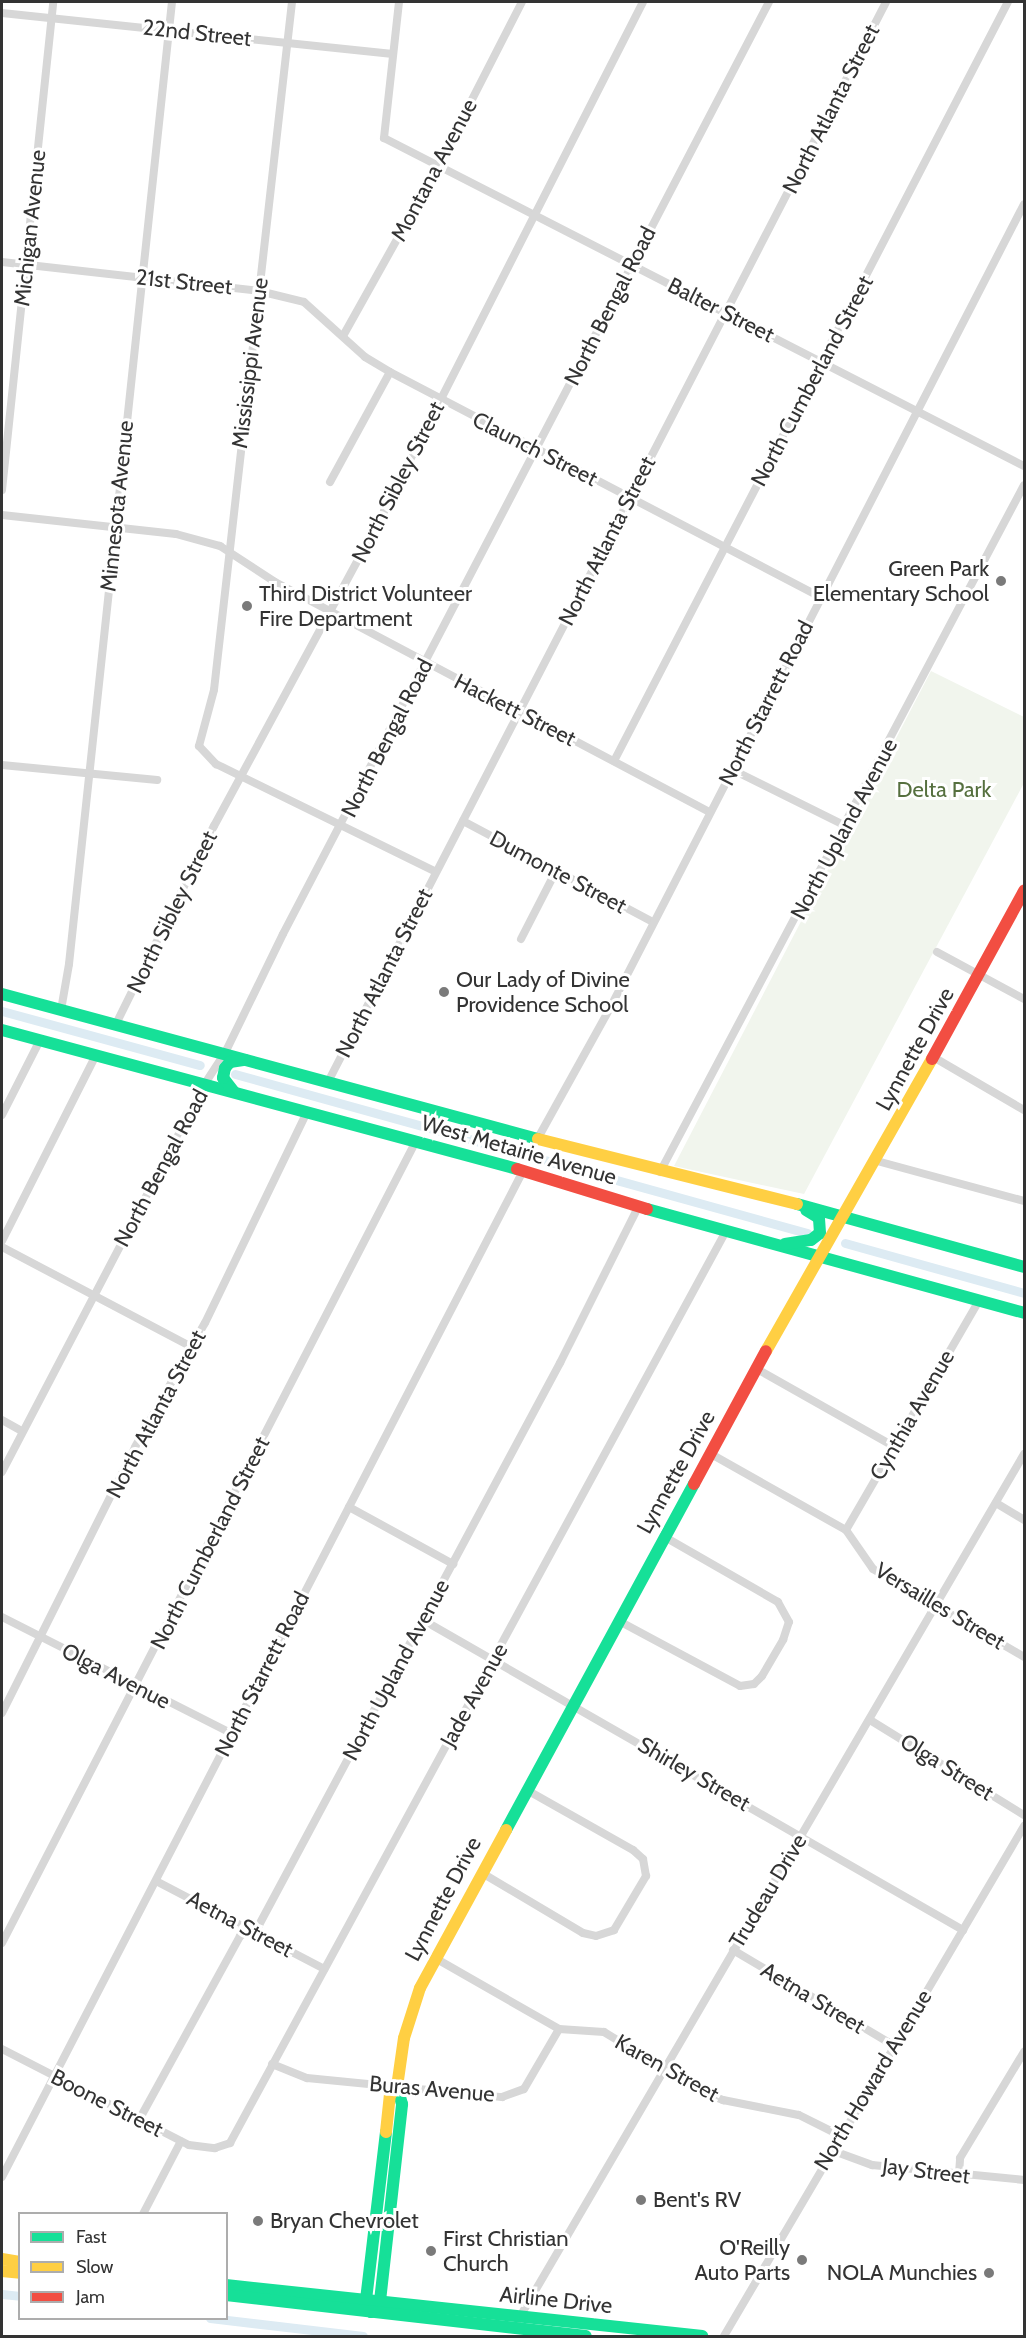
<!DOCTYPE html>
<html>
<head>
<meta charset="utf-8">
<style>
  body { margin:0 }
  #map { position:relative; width:1026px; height:2338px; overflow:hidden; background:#fff; font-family:Cabin,sans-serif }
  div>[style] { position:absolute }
  .green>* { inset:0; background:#f1f5ed }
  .canal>* { height:9px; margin:-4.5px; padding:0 4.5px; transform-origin:4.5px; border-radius:4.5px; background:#ddebf3 }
  .street>* { height:8px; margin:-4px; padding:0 4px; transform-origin:4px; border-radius:4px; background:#d7d7d7 }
  .fast>* { height:12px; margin:-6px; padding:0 6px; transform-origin:6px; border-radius:6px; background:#16e098 }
  .slow>* { height:12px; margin:-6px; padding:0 6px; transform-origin:6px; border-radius:6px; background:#ffcf43 }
  .jam>* { height:12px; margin:-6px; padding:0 6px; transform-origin:6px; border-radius:6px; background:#f24e42 }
  .dots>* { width:16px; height:16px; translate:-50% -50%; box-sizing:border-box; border:3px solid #fff; border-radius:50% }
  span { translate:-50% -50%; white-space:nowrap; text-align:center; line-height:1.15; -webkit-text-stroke:6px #fff; paint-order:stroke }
  .street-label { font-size:22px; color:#333 }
  .poi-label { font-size:22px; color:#333 }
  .right { translate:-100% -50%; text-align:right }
  .left { translate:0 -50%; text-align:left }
  .park-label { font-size:22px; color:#56703f }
  .frame { position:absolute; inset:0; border:3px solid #333; pointer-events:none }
  .legend { position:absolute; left:18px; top:2212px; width:210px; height:108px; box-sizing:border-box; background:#fff; border:2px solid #adadad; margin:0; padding:8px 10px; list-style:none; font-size:18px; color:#333 }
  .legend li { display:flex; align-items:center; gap:12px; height:30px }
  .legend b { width:30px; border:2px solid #adadad }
</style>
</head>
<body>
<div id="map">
  <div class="green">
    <i style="clip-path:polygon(931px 671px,1024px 717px,1024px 783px,804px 1194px,674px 1166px)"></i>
  </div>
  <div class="canal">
    <i style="left:2px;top:1011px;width:205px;rotate:15.3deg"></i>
    <i style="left:235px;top:1074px;width:594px;rotate:15.53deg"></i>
    <i style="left:845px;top:1243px;width:186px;rotate:15.6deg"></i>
    <i style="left:2px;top:2294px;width:18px;rotate:6deg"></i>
    <i style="left:210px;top:2318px;width:154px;rotate:6.7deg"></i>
  </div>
  <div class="street">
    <i style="left:292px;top:2px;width:692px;rotate:96.47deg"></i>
    <i style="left:214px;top:690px;width:58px;rotate:105deg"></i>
    <i style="left:199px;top:746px;width:25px;rotate:47deg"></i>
    <i style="left:216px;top:764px;width:245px;rotate:26.1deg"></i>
    <i style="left:399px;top:2px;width:137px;rotate:96.3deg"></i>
    <i style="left:384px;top:138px;width:719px;rotate:27.14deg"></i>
    <i style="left:2px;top:13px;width:393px;rotate:6deg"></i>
    <i style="left:2px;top:262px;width:259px;rotate:6.4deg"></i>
    <i style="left:259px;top:291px;width:46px;rotate:13.7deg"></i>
    <i style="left:304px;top:302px;width:82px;rotate:42deg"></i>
    <i style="left:365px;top:357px;width:29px;rotate:31deg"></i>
    <i style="left:390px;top:372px;width:485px;rotate:27.6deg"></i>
    <i style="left:343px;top:336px;width:195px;rotate:-60.8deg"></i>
    <i style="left:438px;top:166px;width:184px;rotate:-62.9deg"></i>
    <i style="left:330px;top:482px;width:125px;rotate:-61.4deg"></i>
    <i style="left:2px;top:490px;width:491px;rotate:-84deg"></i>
    <i style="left:2px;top:515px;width:175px;rotate:6.2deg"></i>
    <i style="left:176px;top:534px;width:46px;rotate:15.3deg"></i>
    <i style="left:220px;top:546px;width:66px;rotate:33.2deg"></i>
    <i style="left:275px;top:582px;width:491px;rotate:27.9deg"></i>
    <i style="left:614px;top:761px;width:855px;rotate:-62.57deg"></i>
    <i style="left:2px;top:765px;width:156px;rotate:5.5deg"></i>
    <i style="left:733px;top:770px;width:126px;rotate:26.4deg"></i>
    <i style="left:463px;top:821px;width:215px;rotate:28deg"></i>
    <i style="left:521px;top:939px;width:76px;rotate:-62.8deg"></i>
    <i style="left:937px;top:952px;width:99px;rotate:28.4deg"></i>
    <i style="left:61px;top:1010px;width:47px;rotate:-80.1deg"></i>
    <i style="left:69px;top:964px;width:967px;rotate:-83.89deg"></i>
    <i style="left:116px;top:1024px;width:221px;rotate:-63.7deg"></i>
    <i style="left:214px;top:826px;width:358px;rotate:-61.6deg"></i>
    <i style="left:384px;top:511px;width:571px;rotate:-63.03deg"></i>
    <i style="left:935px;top:1058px;width:103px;rotate:30.3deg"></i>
    <i style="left:329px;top:1080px;width:1213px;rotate:-62.67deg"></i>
    <i style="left:2px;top:1115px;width:84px;rotate:-63.1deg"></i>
    <i style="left:538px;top:1138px;width:149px;rotate:-61deg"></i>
    <i style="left:610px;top:1008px;width:904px;rotate:-62.75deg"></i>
    <i style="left:877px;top:1161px;width:152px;rotate:15.2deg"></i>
    <i style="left:660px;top:1172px;width:777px;rotate:-62.08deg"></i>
    <i style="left:2px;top:1241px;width:208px;rotate:-63.2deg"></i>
    <i style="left:2px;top:1247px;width:215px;rotate:27.8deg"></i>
    <i style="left:757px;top:1369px;width:156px;rotate:29.5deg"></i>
    <i style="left:2px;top:1420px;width:23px;rotate:29deg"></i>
    <i style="left:711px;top:1454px;width:155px;rotate:29.4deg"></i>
    <i style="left:846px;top:1530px;width:47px;rotate:55.3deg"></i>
    <i style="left:873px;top:1569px;width:175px;rotate:30.2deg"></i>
    <i style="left:2px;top:1472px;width:437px;rotate:-62.4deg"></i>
    <i style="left:204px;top:1085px;width:38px;rotate:-57deg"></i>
    <i style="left:225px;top:1053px;width:132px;rotate:-64deg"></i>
    <i style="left:283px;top:934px;width:1051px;rotate:-62.46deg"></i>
    <i style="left:996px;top:1503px;width:33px;rotate:31deg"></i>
    <i style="left:349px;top:1507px;width:119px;rotate:28.7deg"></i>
    <i style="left:846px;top:1530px;width:265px;rotate:-59.9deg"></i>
    <i style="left:2px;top:1617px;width:257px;rotate:26.9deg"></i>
    <i style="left:423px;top:1620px;width:623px;rotate:29.86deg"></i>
    <i style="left:619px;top:1621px;width:137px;rotate:28.2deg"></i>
    <i style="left:740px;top:1686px;width:14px;rotate:-8deg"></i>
    <i style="left:754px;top:1684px;width:11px;rotate:-45deg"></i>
    <i style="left:762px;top:1676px;width:42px;rotate:-59.7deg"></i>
    <i style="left:783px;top:1640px;width:19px;rotate:-72deg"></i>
    <i style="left:789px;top:1622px;width:23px;rotate:-119deg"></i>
    <i style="left:778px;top:1602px;width:130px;rotate:-150.1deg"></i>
    <i style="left:2px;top:1713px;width:297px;rotate:-63.4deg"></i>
    <i style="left:135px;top:1447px;width:142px;rotate:-60.6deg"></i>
    <i style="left:205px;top:1323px;width:234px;rotate:-64.2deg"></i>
    <i style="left:870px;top:1720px;width:181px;rotate:31.7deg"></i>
    <i style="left:482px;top:1873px;width:117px;rotate:30.7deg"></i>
    <i style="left:583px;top:1933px;width:13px;rotate:13deg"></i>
    <i style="left:596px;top:1936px;width:19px;rotate:-18deg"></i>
    <i style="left:614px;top:1930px;width:63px;rotate:-59.3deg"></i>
    <i style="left:646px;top:1876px;width:17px;rotate:-100deg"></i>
    <i style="left:643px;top:1859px;width:13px;rotate:-138deg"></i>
    <i style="left:633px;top:1850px;width:122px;rotate:-150.5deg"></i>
    <i style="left:156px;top:1881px;width:190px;rotate:27.6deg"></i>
    <i style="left:2px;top:1943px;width:903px;rotate:-62.7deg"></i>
    <i style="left:733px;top:1950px;width:186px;rotate:30.7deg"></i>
    <i style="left:435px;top:1958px;width:143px;rotate:29.8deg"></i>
    <i style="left:559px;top:2029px;width:45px;rotate:3.8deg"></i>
    <i style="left:604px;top:2032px;width:116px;rotate:31.2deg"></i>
    <i style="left:703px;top:2092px;width:22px;rotate:22deg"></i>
    <i style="left:723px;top:2100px;width:77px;rotate:11.2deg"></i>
    <i style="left:799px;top:2115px;width:45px;rotate:26.6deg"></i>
    <i style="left:2px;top:2049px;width:210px;rotate:27.2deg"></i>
    <i style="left:189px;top:2145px;width:26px;rotate:7deg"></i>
    <i style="left:215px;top:2148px;width:16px;rotate:-18deg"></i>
    <i style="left:230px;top:2143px;width:1036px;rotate:-61.46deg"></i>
    <i style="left:272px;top:2064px;width:38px;rotate:22deg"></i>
    <i style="left:307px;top:2078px;width:196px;rotate:5.6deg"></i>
    <i style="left:502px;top:2097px;width:23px;rotate:-20deg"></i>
    <i style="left:524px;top:2089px;width:69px;rotate:-59.7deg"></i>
    <i style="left:139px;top:2120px;width:210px;rotate:-61.2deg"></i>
    <i style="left:240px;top:1936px;width:22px;rotate:-30deg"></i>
    <i style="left:259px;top:1925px;width:638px;rotate:-61.83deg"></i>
    <i style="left:560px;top:1363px;width:174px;rotate:-63.4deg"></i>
    <i style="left:831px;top:2150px;width:44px;rotate:20.1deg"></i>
    <i style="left:872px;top:2165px;width:153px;rotate:5.6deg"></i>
    <i style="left:959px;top:2174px;width:16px;rotate:-86deg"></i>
    <i style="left:960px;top:2158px;width:124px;rotate:-58.9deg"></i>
    <i style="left:2px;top:2177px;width:1133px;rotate:-62.62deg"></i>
    <i style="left:143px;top:2214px;width:82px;rotate:-62.5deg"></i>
    <i style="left:518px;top:2320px;width:1003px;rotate:-59.7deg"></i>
    <i style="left:724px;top:2336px;width:592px;rotate:-59.53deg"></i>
  </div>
  <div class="fast">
    <i style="left:2px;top:994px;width:555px;rotate:15.14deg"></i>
    <i style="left:2px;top:1030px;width:533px;rotate:15.1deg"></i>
    <i style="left:234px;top:1092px;width:18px;rotate:-128deg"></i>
    <i style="left:223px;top:1078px;width:10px;rotate:-79deg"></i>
    <i style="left:225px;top:1068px;width:8px;rotate:-50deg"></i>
    <i style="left:230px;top:1062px;width:15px;rotate:-8deg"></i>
    <i style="left:797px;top:1204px;width:236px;rotate:15.5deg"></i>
    <i style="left:647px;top:1209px;width:391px;rotate:15.4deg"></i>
    <i style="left:785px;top:1244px;width:26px;rotate:-9deg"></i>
    <i style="left:811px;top:1240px;width:11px;rotate:-38deg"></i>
    <i style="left:820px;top:1233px;width:15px;rotate:-94deg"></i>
    <i style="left:819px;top:1218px;width:15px;rotate:-148deg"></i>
    <i style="left:506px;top:1830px;width:394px;rotate:-61.5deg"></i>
    <i style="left:386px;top:2132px;width:169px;rotate:96.8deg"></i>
    <i style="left:366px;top:2300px;width:13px;rotate:67deg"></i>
    <i style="left:371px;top:2312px;width:14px;rotate:-51deg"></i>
    <i style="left:380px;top:2301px;width:198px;rotate:-83.6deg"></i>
    <i style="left:402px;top:2104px;width:18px;rotate:-106deg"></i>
    <i style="left:226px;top:2285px;width:479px;rotate:6.1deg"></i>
    <i style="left:226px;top:2295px;width:362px;rotate:6.5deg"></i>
  </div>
  <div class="slow">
    <i style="left:538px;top:1139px;width:267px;rotate:14.1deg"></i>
    <i style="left:766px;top:1351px;width:336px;rotate:-60.4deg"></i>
    <i style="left:386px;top:2132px;width:37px;rotate:-84deg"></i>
    <i style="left:390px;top:2095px;width:11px;rotate:-49deg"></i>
    <i style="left:397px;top:2087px;width:49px;rotate:-81.9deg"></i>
    <i style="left:404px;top:2038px;width:52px;rotate:-72.3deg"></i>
    <i style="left:420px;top:1988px;width:180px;rotate:-61.4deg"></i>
    <i style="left:2px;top:2259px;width:18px;rotate:9deg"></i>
    <i style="left:2px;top:2271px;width:18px;rotate:6deg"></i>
  </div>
  <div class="jam">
    <i style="left:932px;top:1059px;width:192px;rotate:-61.3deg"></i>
    <i style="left:517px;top:1169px;width:136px;rotate:17.1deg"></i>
    <i style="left:694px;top:1484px;width:151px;rotate:-61.6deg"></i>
  </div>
  <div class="dots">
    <i style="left:1001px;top:581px;background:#7a7a7a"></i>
    <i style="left:247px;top:606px;background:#7a7a7a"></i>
    <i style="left:444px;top:992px;background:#7a7a7a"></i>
    <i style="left:641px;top:2200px;background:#7a7a7a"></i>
    <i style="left:258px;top:2221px;background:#7a7a7a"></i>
    <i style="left:431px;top:2251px;background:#7a7a7a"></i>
    <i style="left:802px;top:2260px;background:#7a7a7a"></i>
    <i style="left:989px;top:2273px;background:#7a7a7a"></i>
  </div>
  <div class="street-label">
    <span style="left:197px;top:33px;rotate:6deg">22nd Street</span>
    <span style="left:831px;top:109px;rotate:-63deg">North Atlanta Street</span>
    <span style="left:434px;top:170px;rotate:-62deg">Montana Avenue</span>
    <span style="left:30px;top:228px;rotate:-84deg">Michigan Avenue</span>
    <span style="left:184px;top:282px;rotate:6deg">21st Street</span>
    <span style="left:610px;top:306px;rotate:-63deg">North Bengal Road</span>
    <span style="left:721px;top:310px;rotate:27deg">Balter Street</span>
    <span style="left:250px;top:363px;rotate:-83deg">Mississippi Avenue</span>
    <span style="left:812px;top:381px;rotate:-62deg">North Cumberland Street</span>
    <span style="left:535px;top:449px;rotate:27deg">Claunch Street</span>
    <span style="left:398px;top:482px;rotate:-63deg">North Sibley Street</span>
    <span style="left:117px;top:506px;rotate:-84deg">Minnesota Avenue</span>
    <span style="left:607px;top:541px;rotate:-63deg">North Atlanta Street</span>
    <span style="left:766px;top:703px;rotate:-63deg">North Starrett Road</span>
    <span style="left:515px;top:710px;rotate:27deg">Hackett Street</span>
    <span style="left:387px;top:738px;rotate:-63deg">North Bengal Road</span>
    <span style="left:844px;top:829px;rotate:-62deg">North Upland Avenue</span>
    <span style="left:558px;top:872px;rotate:28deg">Dumonte Street</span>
    <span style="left:172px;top:912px;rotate:-64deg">North Sibley Street</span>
    <span style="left:384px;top:973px;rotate:-63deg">North Atlanta Street</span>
    <span style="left:915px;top:1049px;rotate:-61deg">Lynnette Drive</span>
    <span style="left:519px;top:1150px;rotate:16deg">West Metairie Avenue</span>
    <span style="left:161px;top:1168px;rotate:-62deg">North Bengal Road</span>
    <span style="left:156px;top:1414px;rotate:-62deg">North Atlanta Street</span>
    <span style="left:912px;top:1415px;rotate:-60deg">Cynthia Avenue</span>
    <span style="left:676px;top:1472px;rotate:-61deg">Lynnette Drive</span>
    <span style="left:210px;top:1543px;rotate:-63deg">North Cumberland Street</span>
    <span style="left:940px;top:1606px;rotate:31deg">Versailles Street</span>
    <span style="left:396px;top:1670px;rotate:-62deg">North Upland Avenue</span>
    <span style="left:262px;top:1674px;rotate:-63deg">North Starrett Road</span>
    <span style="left:116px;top:1676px;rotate:27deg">Olga Avenue</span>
    <span style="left:474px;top:1695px;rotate:-61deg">Jade Avenue</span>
    <span style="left:947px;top:1767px;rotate:32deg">Olga Street</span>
    <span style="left:694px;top:1774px;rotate:30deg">Shirley Street</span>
    <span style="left:768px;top:1891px;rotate:-59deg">Trudeau Drive</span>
    <span style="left:443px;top:1899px;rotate:-62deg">Lynnette Drive</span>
    <span style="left:240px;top:1924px;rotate:28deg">Aetna Street</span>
    <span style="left:813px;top:1998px;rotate:31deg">Aetna Street</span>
    <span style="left:667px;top:2068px;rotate:29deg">Karen Street</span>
    <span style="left:873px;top:2080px;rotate:-59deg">North Howard Avenue</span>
    <span style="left:432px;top:2089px;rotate:5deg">Buras Avenue</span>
    <span style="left:107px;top:2103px;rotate:27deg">Boone Street</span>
    <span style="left:926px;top:2171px;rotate:7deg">Jay Street</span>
    <span style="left:556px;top:2300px;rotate:6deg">Airline Drive</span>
  </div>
  <div class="poi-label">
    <span class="right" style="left:989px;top:581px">Green Park<br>Elementary School</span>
    <span class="left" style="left:259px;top:606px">Third District Volunteer<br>Fire Department</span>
    <span class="left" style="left:456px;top:992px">Our Lady of Divine<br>Providence School</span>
    <span class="left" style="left:653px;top:2200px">Bent's RV</span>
    <span class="left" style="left:270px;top:2221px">Bryan Chevrolet</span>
    <span class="left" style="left:443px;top:2251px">First Christian<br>Church</span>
    <span class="right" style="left:790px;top:2260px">O'Reilly<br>Auto Parts</span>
    <span class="right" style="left:977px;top:2273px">NOLA Munchies</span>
  </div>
  <div class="park-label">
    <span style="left:944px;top:790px">Delta Park</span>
  </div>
  <div class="frame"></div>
  <ul class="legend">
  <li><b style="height:8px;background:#16e098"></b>Fast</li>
  <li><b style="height:8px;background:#ffcf43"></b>Slow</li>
  <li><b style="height:8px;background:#f24e42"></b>Jam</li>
  </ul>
</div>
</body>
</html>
